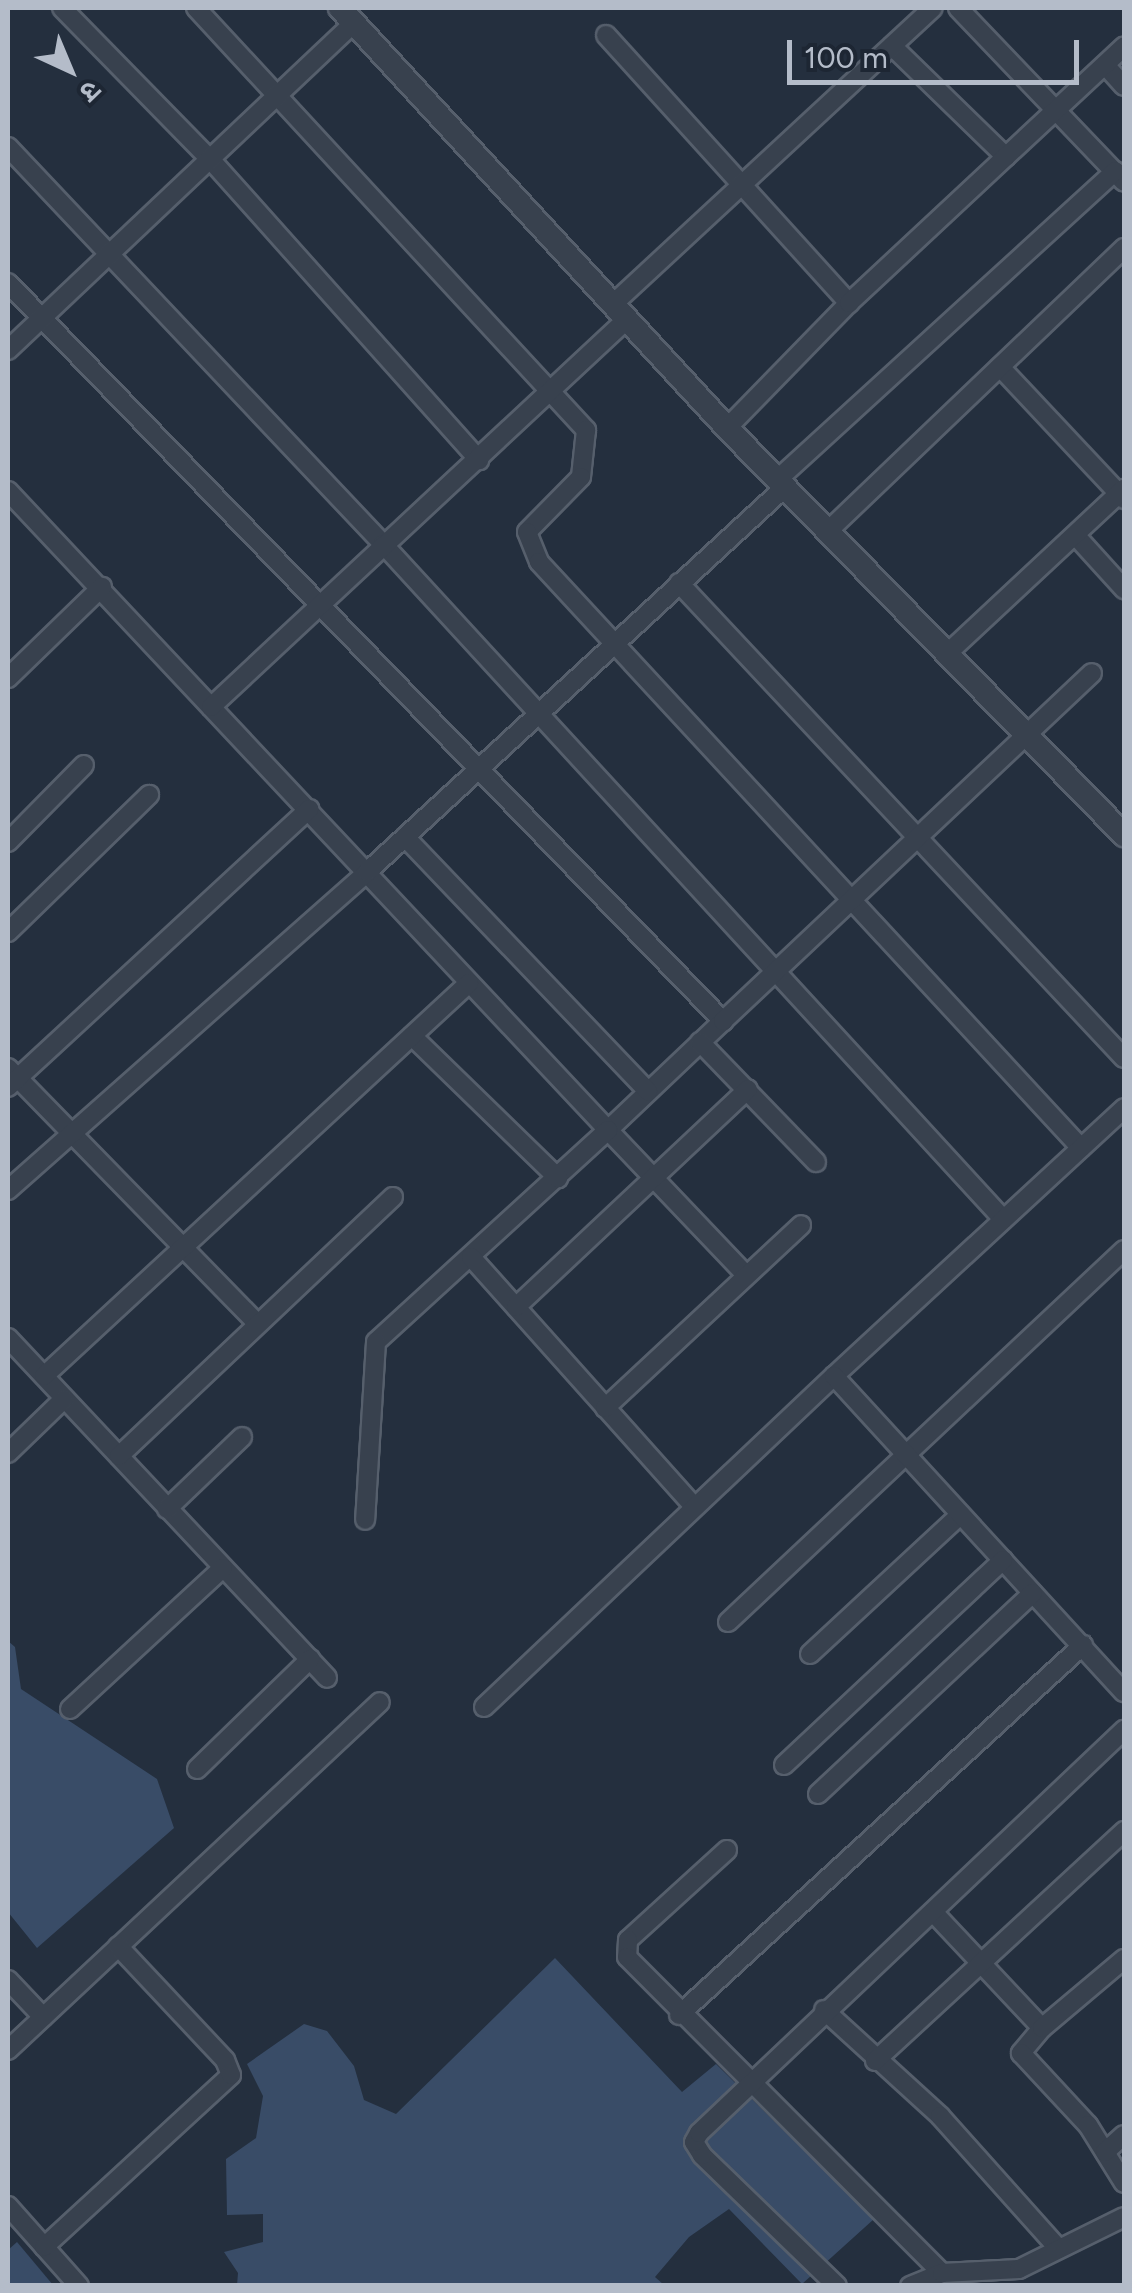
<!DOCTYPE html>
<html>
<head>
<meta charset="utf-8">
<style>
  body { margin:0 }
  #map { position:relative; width:1132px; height:2293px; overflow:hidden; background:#242f3e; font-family:Figtree,"Noto Sans Devanagari",sans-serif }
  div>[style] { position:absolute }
  .water>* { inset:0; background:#394c67 }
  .roads { filter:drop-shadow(2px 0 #565f6c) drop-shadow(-2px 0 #565f6c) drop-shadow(0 2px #565f6c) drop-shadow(0 -2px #565f6c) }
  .minor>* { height:18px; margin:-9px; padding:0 9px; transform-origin:9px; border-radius:9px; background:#38414e }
  .tertiary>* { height:22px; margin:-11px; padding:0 11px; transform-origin:11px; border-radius:11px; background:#38414e }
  span { translate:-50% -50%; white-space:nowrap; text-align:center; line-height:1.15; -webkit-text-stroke:9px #1d2633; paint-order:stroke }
  .frame { position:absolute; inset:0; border:10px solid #b4bcc9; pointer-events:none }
  .north { position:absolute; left:20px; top:20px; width:100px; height:100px; -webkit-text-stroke:8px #1d2633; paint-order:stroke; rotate:136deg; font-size:28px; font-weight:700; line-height:40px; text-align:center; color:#b4bcc9 }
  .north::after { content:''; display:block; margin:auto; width:35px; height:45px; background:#b4bcc9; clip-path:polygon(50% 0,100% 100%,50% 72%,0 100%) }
  .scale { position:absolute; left:787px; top:40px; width:292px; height:45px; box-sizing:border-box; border:5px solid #b4bcc9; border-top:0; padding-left:12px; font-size:30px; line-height:35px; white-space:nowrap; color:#b4bcc9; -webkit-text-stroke:8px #1d2633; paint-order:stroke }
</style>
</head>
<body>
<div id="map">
  <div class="water">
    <i style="clip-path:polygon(8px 1641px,15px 1647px,21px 1689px,157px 1779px,174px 1828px,37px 1948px,8px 1912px)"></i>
    <i style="clip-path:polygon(555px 1958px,682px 2092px,716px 2064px,874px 2219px,802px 2284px,729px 2209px,689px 2237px,655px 2277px,664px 2285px,237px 2285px,238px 2273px,224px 2252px,263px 2242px,263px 2214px,227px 2215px,226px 2159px,256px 2138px,263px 2096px,247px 2064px,304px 2024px,327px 2031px,354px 2066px,364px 2100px,396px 2114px)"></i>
    <i style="clip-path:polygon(17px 2242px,53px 2285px,8px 2285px,8px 2250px)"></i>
  </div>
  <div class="roads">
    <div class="minor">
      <i style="left:62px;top:8px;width:211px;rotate:45.6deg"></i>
      <i style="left:210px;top:159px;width:404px;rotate:48.2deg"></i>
      <i style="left:196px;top:8px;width:575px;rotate:47.26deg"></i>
      <i style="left:586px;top:430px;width:47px;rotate:96.1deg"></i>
      <i style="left:581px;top:477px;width:77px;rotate:134.5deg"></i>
      <i style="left:527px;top:532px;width:32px;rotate:68deg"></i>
      <i style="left:539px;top:562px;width:798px;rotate:47.23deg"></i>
      <i style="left:958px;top:8px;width:240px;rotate:46.3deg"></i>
      <i style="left:606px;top:35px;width:362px;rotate:47.8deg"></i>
      <i style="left:892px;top:46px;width:159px;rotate:44.2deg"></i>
      <i style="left:1105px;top:65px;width:28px;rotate:48deg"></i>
      <i style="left:8px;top:147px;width:546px;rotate:46.63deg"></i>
      <i style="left:383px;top:544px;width:917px;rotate:47.43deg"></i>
      <i style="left:8px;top:283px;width:1028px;rotate:45.91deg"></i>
      <i style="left:723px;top:1021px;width:158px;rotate:136.5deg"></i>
      <i style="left:608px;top:1130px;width:200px;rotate:46.4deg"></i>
      <i style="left:612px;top:305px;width:437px;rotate:-42.8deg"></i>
      <i style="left:8px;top:350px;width:477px;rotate:-43.4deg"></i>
      <i style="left:1000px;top:367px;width:181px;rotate:46.8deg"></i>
      <i style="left:727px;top:428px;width:175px;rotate:-45.7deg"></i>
      <i style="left:849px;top:303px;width:376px;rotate:-43deg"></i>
      <i style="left:777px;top:480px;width:458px;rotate:-42.4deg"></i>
      <i style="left:8px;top:491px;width:877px;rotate:46.8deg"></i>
      <i style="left:608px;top:1130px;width:314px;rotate:137.6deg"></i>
      <i style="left:376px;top:1342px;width:178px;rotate:93.5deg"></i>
      <i style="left:827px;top:532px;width:411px;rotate:-43.7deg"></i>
      <i style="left:1076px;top:536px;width:72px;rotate:47.8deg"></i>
      <i style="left:679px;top:583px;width:651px;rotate:46.87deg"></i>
      <i style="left:950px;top:651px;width:238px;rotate:-43deg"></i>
      <i style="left:8px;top:678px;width:131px;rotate:-44.1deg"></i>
      <i style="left:211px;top:707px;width:567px;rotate:-43deg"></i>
      <i style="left:405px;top:837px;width:352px;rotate:46.3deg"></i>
      <i style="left:8px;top:842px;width:108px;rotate:-45.4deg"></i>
      <i style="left:8px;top:932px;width:197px;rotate:-44.2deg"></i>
      <i style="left:723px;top:1021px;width:507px;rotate:-43.32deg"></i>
      <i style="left:412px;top:1036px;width:204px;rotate:44.2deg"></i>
      <i style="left:700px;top:1042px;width:167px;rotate:46deg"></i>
      <i style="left:8px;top:1068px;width:356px;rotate:45.7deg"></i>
      <i style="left:8px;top:1087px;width:410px;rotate:-42.7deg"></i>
      <i style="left:8px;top:1190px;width:480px;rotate:-41.5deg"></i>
      <i style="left:367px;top:872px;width:567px;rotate:-42.64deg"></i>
      <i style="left:471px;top:1257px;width:333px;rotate:48.2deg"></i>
      <i style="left:516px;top:1307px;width:318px;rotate:-43.2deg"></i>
      <i style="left:8px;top:1338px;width:466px;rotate:46.8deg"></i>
      <i style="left:44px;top:1376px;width:579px;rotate:-42.76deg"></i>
      <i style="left:834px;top:1376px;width:395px;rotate:-42.7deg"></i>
      <i style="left:605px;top:1408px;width:268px;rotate:-43deg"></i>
      <i style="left:8px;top:1453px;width:78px;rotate:-44deg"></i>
      <i style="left:119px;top:1456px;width:377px;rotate:-43.4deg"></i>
      <i style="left:167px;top:1509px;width:104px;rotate:-43.8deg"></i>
      <i style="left:728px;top:1622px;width:543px;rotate:-43.21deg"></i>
      <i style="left:810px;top:1654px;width:205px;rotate:-42.8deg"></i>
      <i style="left:484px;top:1707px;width:482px;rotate:-43.4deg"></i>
      <i style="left:834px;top:1376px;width:429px;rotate:47.5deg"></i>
      <i style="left:70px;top:1709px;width:208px;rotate:-42.7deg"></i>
      <i style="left:784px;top:1765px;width:300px;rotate:-43.1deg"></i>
      <i style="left:197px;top:1769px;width:158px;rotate:-44.2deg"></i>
      <i style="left:818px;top:1794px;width:294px;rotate:-43.1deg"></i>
      <i style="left:727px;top:1850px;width:134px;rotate:137.7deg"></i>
      <i style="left:628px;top:1940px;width:17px;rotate:93deg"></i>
      <i style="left:627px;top:1957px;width:446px;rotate:45.1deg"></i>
      <i style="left:933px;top:1912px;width:159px;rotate:46.8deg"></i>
      <i style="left:1042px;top:2028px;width:33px;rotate:130deg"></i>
      <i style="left:1021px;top:2053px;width:98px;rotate:47.1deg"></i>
      <i style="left:1088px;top:2125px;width:68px;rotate:58.2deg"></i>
      <i style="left:8px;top:1980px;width:51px;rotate:46.6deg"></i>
      <i style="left:824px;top:2010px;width:157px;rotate:42.4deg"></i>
      <i style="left:940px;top:2116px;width:178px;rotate:48.2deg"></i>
      <i style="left:679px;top:2015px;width:548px;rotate:-42.48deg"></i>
      <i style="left:1042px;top:2028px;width:107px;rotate:-40.1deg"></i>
      <i style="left:8px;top:2050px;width:509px;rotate:-43.09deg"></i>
      <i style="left:875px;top:2061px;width:339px;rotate:-42.7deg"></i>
      <i style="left:1105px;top:2152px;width:25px;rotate:-42deg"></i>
      <i style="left:8px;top:2206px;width:107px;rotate:48.4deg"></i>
      <i style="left:44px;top:2247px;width:254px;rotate:-42.6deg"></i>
      <i style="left:231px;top:2075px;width:16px;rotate:-112deg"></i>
      <i style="left:225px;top:2060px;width:156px;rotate:-133.2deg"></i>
      <i style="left:837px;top:2286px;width:188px;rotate:-135.9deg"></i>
      <i style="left:702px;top:2155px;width:15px;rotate:-122deg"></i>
      <i style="left:694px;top:2142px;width:10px;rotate:-61deg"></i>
      <i style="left:699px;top:2133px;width:586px;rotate:-43.48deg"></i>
      <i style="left:910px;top:2286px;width:35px;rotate:-22deg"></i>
      <i style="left:942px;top:2273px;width:77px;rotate:-3deg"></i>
      <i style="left:1019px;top:2269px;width:117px;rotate:-26.3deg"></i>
    </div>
    <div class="tertiary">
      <i style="left:340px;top:8px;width:571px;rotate:47.34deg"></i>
      <i style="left:727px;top:428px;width:569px;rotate:45.71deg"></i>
    </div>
  </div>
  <div class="frame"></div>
  <div class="north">उ</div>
  <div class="scale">100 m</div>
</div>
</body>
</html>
